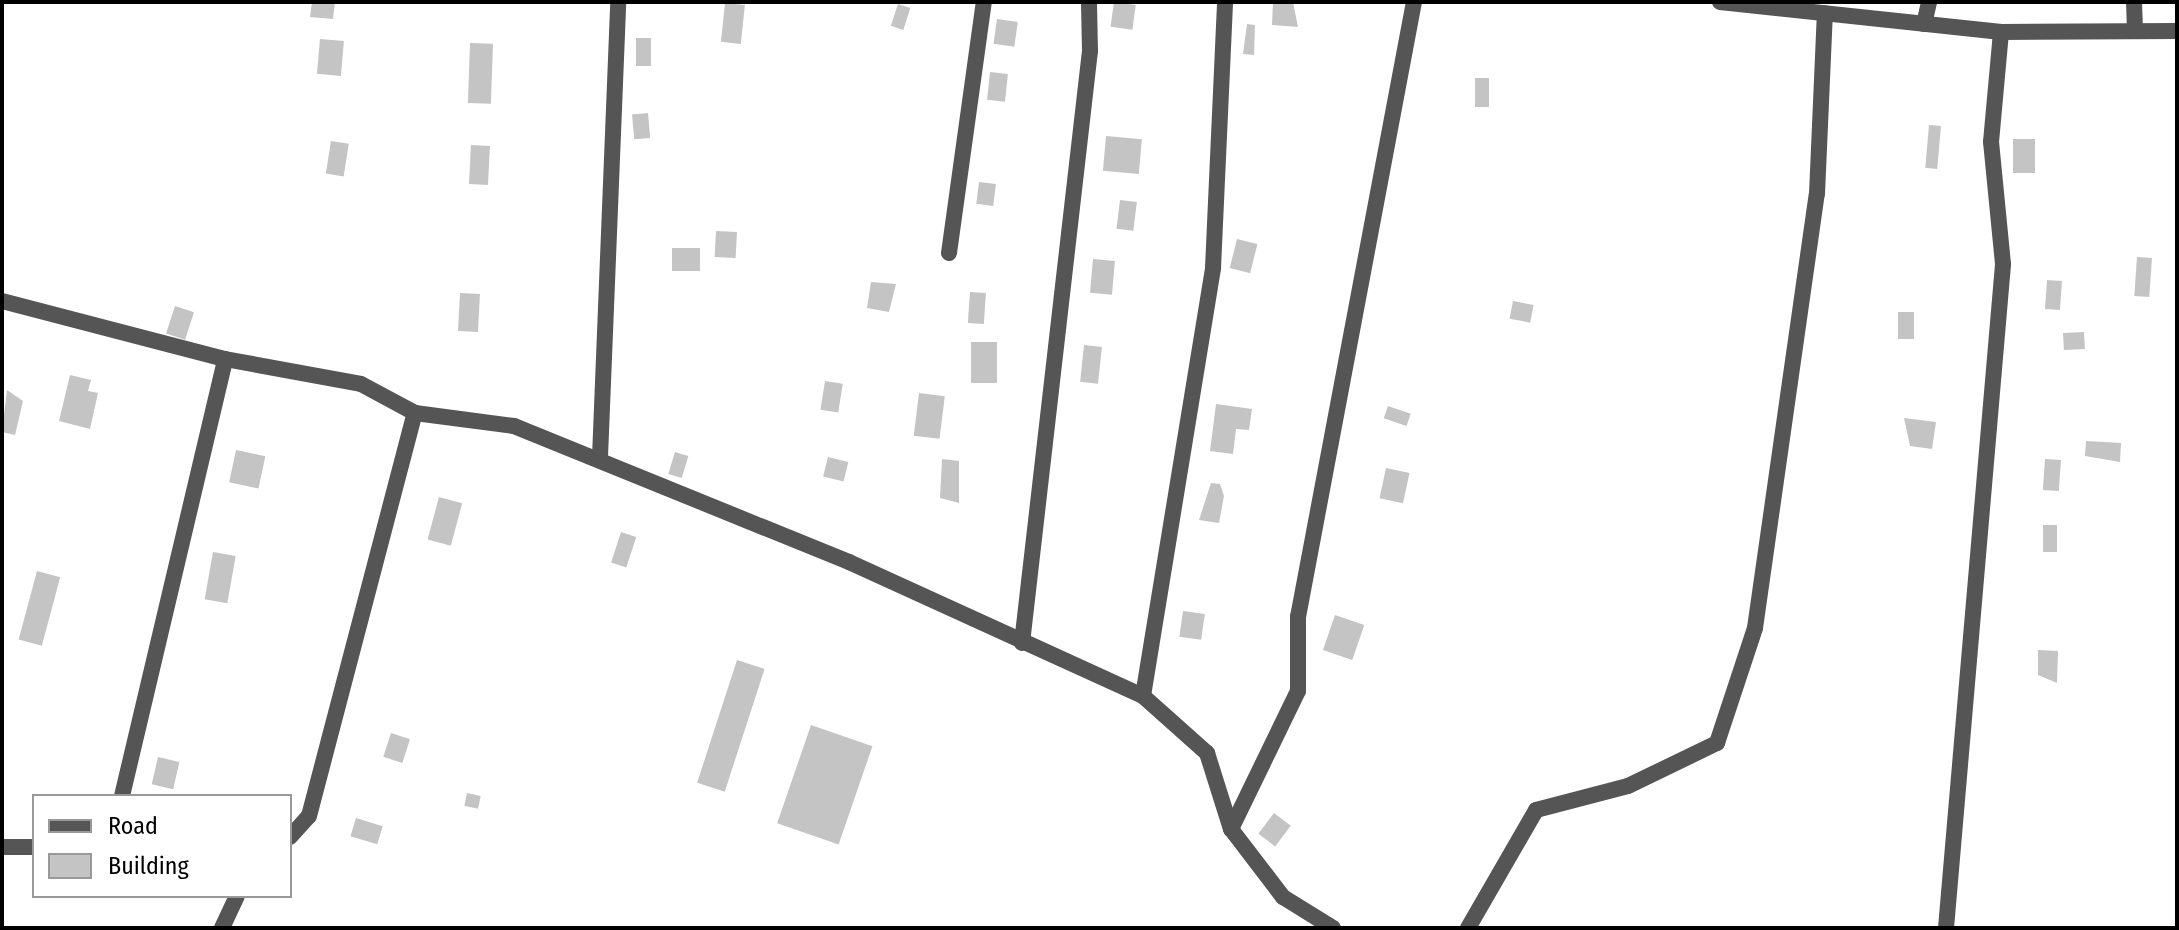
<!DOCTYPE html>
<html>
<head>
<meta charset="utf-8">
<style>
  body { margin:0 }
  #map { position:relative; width:2179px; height:930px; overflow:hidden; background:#fff; font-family:"Fira Sans Condensed",sans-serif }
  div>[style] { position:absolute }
  .building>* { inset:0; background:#c4c4c4; transform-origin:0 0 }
  .street>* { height:16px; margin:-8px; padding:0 8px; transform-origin:8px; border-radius:8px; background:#555 }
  span { translate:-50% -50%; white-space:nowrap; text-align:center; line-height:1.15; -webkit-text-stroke:6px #fff; paint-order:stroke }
  .frame { position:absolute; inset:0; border:4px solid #000; pointer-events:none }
  .legend { position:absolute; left:32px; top:794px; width:260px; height:104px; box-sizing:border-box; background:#fff; border:2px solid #999; margin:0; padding:10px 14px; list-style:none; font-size:24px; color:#000 }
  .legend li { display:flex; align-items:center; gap:16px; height:40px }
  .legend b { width:40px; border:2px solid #999 }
</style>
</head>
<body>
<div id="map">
  <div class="building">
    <i style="clip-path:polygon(312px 2px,335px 2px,333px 19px,310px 17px)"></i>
    <i style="left:1114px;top:2px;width:22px;height:25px;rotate:8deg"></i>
    <i style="clip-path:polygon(1273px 2px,1293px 2px,1298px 27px,1272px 25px)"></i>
    <i style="left:725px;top:3px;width:20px;height:39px;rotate:6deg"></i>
    <i style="left:898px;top:4px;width:13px;height:23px;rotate:18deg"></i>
    <i style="left:997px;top:19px;width:21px;height:25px;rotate:8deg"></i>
    <i style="clip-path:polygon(1247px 24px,1255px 25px,1254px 55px,1243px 54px)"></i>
    <i style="left:636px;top:38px;width:15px;height:28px"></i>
    <i style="left:320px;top:39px;width:24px;height:35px;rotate:5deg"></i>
    <i style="left:470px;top:43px;width:23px;height:60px;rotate:2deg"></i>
    <i style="left:990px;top:72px;width:18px;height:28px;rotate:6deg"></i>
    <i style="left:1475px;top:78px;width:14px;height:29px"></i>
    <i style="left:648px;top:113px;width:25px;height:16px;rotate:85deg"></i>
    <i style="left:1929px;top:125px;width:12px;height:43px;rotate:5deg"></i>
    <i style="left:1106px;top:136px;width:36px;height:35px;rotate:5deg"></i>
    <i style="left:2035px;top:139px;width:34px;height:22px;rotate:90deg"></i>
    <i style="left:331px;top:141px;width:18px;height:33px;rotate:9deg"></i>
    <i style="left:471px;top:145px;width:19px;height:39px;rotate:3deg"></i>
    <i style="left:979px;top:182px;width:17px;height:22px;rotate:7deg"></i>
    <i style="left:1120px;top:200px;width:17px;height:29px;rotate:7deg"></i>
    <i style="left:716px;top:231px;width:21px;height:26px;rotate:3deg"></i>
    <i style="left:1237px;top:239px;width:21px;height:30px;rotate:14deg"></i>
    <i style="left:672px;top:248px;width:28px;height:23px"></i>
    <i style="left:2137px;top:257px;width:15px;height:39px;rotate:4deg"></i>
    <i style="left:1093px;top:259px;width:22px;height:34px;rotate:5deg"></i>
    <i style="left:2047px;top:280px;width:15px;height:29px;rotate:4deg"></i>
    <i style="clip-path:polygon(871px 282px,896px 284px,889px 312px,867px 308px)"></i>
    <i style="left:970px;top:292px;width:16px;height:31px;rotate:4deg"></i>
    <i style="left:460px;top:293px;width:20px;height:38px;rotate:3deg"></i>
    <i style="left:1513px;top:301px;width:21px;height:18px;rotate:11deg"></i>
    <i style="left:175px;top:306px;width:20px;height:29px;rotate:18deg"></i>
    <i style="left:1898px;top:312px;width:16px;height:27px"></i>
    <i style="left:2084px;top:332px;width:17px;height:21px;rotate:87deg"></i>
    <i style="left:971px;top:342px;width:26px;height:41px"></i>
    <i style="left:1084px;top:345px;width:18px;height:37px;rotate:6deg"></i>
    <i style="clip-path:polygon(70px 375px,91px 380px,88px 391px,98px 393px,90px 429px,59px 421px)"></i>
    <i style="left:825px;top:381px;width:18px;height:29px;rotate:9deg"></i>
    <i style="clip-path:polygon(7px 390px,23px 401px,15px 435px,2px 432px)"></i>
    <i style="left:919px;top:393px;width:26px;height:43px;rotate:7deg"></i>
    <i style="clip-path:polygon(1216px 404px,1252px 409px,1249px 430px,1236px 429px,1233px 454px,1210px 451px)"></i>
    <i style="left:1388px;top:406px;width:24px;height:13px;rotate:19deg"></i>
    <i style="clip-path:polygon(1904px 418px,1936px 422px,1932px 449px,1910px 446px)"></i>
    <i style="clip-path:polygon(2086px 441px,2121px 443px,2120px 462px,2085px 456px)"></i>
    <i style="left:236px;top:450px;width:30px;height:33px;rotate:12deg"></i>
    <i style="left:675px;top:452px;width:14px;height:23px;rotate:17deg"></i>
    <i style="left:828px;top:457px;width:21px;height:20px;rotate:14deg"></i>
    <i style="clip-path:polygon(942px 459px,959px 461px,959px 503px,940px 498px)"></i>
    <i style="left:2045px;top:459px;width:16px;height:31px;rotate:4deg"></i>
    <i style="left:1386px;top:468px;width:24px;height:31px;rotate:12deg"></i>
    <i style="clip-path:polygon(1211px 483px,1220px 484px,1224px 496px,1219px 523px,1199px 520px)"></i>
    <i style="left:439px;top:497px;width:24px;height:44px;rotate:15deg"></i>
    <i style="left:2043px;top:525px;width:14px;height:27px"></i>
    <i style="left:621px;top:532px;width:16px;height:32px;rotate:18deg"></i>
    <i style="left:213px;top:552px;width:23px;height:48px;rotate:10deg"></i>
    <i style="left:37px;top:571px;width:24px;height:71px;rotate:15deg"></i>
    <i style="left:1183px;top:611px;width:22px;height:26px;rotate:8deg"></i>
    <i style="left:1335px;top:615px;width:31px;height:37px;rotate:19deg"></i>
    <i style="clip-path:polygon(2038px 650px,2058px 651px,2057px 683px,2038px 675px)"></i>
    <i style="left:737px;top:660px;width:29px;height:129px;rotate:18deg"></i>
    <i style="left:811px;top:725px;width:65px;height:104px;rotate:19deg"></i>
    <i style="left:391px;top:733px;width:20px;height:25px;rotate:18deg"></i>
    <i style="left:158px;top:757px;width:22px;height:28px;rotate:13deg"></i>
    <i style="left:467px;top:793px;width:14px;height:13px;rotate:12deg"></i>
    <i style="left:1274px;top:813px;width:21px;height:26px;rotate:37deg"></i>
    <i style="left:356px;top:818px;width:28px;height:19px;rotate:17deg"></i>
  </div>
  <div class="street">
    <i style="left:1720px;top:2px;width:283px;rotate:6.1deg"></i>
    <i style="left:2001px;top:32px;width:176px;rotate:-0.3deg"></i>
    <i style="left:2134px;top:2px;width:29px;rotate:88deg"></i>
    <i style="left:1924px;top:24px;width:23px;rotate:-77deg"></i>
    <i style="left:949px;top:253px;width:253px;rotate:-82.1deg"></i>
    <i style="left:2px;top:301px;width:230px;rotate:14.6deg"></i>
    <i style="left:225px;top:359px;width:138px;rotate:10.4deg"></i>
    <i style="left:361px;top:384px;width:61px;rotate:28.2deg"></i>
    <i style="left:415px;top:413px;width:100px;rotate:7.5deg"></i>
    <i style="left:514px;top:426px;width:362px;rotate:22.1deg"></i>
    <i style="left:849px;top:562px;width:323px;rotate:24.5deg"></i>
    <i style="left:1143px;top:696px;width:86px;rotate:41.7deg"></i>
    <i style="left:1207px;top:753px;width:80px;rotate:72.5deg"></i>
    <i style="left:1231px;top:829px;width:86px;rotate:52.6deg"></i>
    <i style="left:1283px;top:897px;width:59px;rotate:31.8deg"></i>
    <i style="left:600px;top:457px;width:455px;rotate:-87.7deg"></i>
    <i style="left:1022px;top:643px;width:596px;rotate:-83.45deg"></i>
    <i style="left:1090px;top:51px;width:49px;rotate:-91.2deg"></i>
    <i style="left:1143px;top:696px;width:434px;rotate:-80.7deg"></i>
    <i style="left:1213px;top:268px;width:266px;rotate:-87.4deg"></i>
    <i style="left:122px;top:796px;width:449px;rotate:-76.7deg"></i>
    <i style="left:1231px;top:829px;width:153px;rotate:-64.1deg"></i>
    <i style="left:1298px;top:691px;width:74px;rotate:-90deg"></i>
    <i style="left:1298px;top:617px;width:626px;rotate:-79.32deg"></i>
    <i style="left:290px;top:837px;width:28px;rotate:-48deg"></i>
    <i style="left:309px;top:816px;width:417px;rotate:-75.3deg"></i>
    <i style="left:2px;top:847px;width:32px"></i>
    <i style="left:222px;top:928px;width:35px;rotate:-65deg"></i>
    <i style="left:1468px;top:928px;width:136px;rotate:-60deg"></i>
    <i style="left:1536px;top:810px;width:95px;rotate:-14.6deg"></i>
    <i style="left:1628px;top:786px;width:99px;rotate:-25.8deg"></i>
    <i style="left:1717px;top:743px;width:121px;rotate:-71.7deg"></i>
    <i style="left:1755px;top:628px;width:438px;rotate:-81.9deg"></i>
    <i style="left:1817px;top:194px;width:181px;rotate:-87.5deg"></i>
    <i style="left:1946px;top:928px;width:666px;rotate:-85.09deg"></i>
    <i style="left:2003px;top:264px;width:123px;rotate:-95.6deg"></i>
    <i style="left:1991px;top:142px;width:110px;rotate:-84.8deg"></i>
  </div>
  <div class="frame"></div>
  <ul class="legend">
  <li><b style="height:10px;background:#555"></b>Road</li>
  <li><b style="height:22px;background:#c4c4c4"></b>Building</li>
  </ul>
</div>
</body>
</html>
